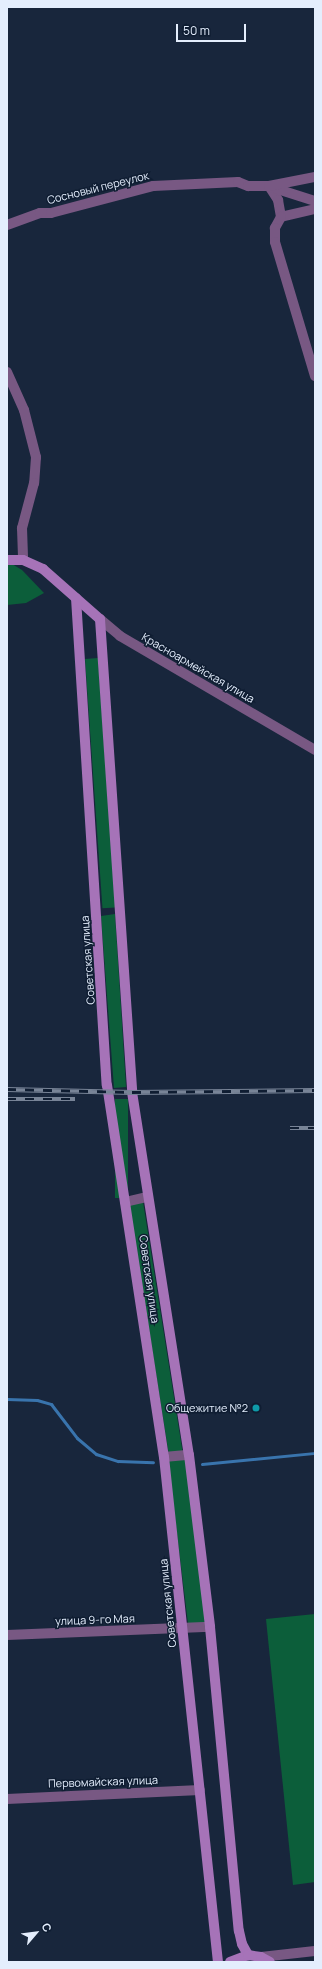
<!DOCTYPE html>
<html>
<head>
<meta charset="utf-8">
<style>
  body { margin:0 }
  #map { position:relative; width:322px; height:1969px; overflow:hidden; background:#18263c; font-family:Manrope,sans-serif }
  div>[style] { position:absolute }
  .green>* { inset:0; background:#0c5e3a; transform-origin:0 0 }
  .stream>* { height:3px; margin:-1.5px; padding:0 1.5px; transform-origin:1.5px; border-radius:1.5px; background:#3974ad }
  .street>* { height:10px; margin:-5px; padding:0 5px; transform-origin:5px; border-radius:5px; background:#785883 }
  .secondary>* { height:10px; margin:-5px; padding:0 5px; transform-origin:5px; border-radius:5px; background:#a673b8 }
  .rail>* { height:4.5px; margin-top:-2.25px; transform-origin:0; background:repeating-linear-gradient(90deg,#0f1d32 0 9px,#788497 0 18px); box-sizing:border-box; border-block:1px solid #788497 }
  .dots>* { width:11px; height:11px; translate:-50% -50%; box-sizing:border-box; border:2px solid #0f1d32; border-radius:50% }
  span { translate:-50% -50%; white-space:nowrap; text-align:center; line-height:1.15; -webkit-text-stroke:3px #0f1d32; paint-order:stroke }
  .street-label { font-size:11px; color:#e4eefd }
  .poi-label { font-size:11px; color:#e4eefd }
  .right { translate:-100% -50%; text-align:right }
  .frame { position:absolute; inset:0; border:8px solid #e4eefd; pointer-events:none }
  .north { position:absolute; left:16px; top:1913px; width:40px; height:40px; -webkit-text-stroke:3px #0f1d32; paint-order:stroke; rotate:62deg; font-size:11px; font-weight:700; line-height:16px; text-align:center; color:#e4eefd }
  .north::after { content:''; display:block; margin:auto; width:14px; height:18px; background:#e4eefd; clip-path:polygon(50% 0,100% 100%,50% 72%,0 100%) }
  .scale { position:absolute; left:176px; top:24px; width:70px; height:18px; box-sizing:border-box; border:2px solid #e4eefd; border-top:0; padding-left:5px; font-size:12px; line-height:14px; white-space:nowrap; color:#e4eefd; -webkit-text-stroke:3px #0f1d32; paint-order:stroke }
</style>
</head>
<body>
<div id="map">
  <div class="green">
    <i style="clip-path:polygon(7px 561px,22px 570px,44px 593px,26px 603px,7px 605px)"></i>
    <i style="left:98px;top:658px;width:250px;height:13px;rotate:86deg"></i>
    <i style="clip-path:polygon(115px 914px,126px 1087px,114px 1088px,101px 916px)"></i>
    <i style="left:115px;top:1099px;width:13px;height:99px"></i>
    <i style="left:143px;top:1202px;width:254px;height:14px;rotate:81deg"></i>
    <i style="left:186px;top:1459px;width:165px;height:18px;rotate:83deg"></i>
    <i style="clip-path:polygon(315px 1614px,315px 1882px,293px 1885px,266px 1619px)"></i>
  </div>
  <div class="stream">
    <i style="left:7px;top:1399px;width:30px;rotate:2deg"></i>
    <i style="left:37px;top:1400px;width:15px;rotate:16deg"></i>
    <i style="left:51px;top:1404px;width:43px;rotate:52.6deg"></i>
    <i style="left:77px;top:1438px;width:25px;rotate:40deg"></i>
    <i style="left:96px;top:1454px;width:23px;rotate:18deg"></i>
    <i style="left:118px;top:1461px;width:35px;rotate:2deg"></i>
    <i style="left:202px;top:1464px;width:114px;rotate:-5.6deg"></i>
  </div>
  <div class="street">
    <i style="left:269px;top:186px;width:17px;rotate:57deg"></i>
    <i style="left:278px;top:200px;width:17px;rotate:80deg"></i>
    <i style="left:271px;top:187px;width:46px;rotate:17.7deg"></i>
    <i style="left:315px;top:209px;width:35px;rotate:167deg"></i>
    <i style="left:281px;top:217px;width:13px;rotate:119deg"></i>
    <i style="left:275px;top:228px;width:14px;rotate:90deg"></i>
    <i style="left:275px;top:242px;width:140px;rotate:73.4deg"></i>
    <i style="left:7px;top:225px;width:35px;rotate:-20deg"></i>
    <i style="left:40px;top:213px;width:11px"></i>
    <i style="left:51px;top:213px;width:106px;rotate:-14.8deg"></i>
    <i style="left:153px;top:186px;width:85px;rotate:-2.7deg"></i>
    <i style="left:238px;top:182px;width:11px;rotate:22deg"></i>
    <i style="left:248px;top:186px;width:21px"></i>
    <i style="left:269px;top:186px;width:47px;rotate:-11.1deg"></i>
    <i style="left:7px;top:372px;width:42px;rotate:65.9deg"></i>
    <i style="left:24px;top:410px;width:49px;rotate:75.7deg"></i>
    <i style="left:36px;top:457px;width:26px;rotate:94deg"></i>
    <i style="left:34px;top:483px;width:47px;rotate:104.9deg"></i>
    <i style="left:22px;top:528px;width:32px;rotate:88deg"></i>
    <i style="left:100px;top:619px;width:26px;rotate:40deg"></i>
    <i style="left:120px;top:636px;width:226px;rotate:30.3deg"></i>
    <i style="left:125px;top:1202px;width:23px;rotate:-13deg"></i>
    <i style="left:164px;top:1457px;width:25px;rotate:-5deg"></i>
    <i style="left:7px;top:1635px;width:203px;rotate:-2.3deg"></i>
    <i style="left:7px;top:1799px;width:193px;rotate:-2.7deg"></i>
    <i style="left:261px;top:1957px;width:54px;rotate:-6.3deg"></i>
  </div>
  <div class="secondary">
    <i style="left:7px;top:560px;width:16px"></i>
    <i style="left:23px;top:560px;width:22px;rotate:24deg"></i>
    <i style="left:43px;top:569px;width:76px;rotate:41.3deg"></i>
    <i style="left:100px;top:619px;width:474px;rotate:86.1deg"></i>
    <i style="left:132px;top:1092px;width:367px;rotate:81.1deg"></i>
    <i style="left:189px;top:1455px;width:173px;rotate:83deg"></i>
    <i style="left:210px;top:1627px;width:305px;rotate:84.6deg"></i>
    <i style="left:239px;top:1931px;width:13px;rotate:77deg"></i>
    <i style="left:242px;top:1944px;width:13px;rotate:61deg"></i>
    <i style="left:76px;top:598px;width:488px;rotate:86.4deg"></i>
    <i style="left:107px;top:1085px;width:376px;rotate:81.3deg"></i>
    <i style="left:164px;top:1457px;width:508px;rotate:83.9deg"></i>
    <i style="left:230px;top:1962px;width:19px;rotate:-21deg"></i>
    <i style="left:248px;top:1955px;width:13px;rotate:9deg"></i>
    <i style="left:261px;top:1957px;width:10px;rotate:29deg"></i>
  </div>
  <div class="rail">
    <i style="left:7px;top:1089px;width:125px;rotate:1.4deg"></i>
    <i style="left:132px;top:1092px;width:183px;rotate:-0.6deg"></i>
    <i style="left:7px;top:1099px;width:68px"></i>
    <i style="left:290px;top:1128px;width:25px"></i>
  </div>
  <div class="dots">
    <i style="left:256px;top:1408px;background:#0f9aa8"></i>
  </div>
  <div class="street-label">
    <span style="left:98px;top:188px;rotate:-14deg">Сосновый переулок</span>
    <span style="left:198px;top:668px;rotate:30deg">Красноармейская улица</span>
    <span style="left:88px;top:960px;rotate:-94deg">Советская улица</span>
    <span style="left:149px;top:1279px;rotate:82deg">Советская улица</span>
    <span style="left:168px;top:1603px;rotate:-96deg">Советская улица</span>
    <span style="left:95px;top:1620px;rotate:-2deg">улица 9-го Мая</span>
    <span style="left:103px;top:1782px;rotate:-2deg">Первомайская улица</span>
  </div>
  <div class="poi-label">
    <span class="right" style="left:248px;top:1408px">Общежитие №2</span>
  </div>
  <div class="frame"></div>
  <div class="north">С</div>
  <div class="scale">50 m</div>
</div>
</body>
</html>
